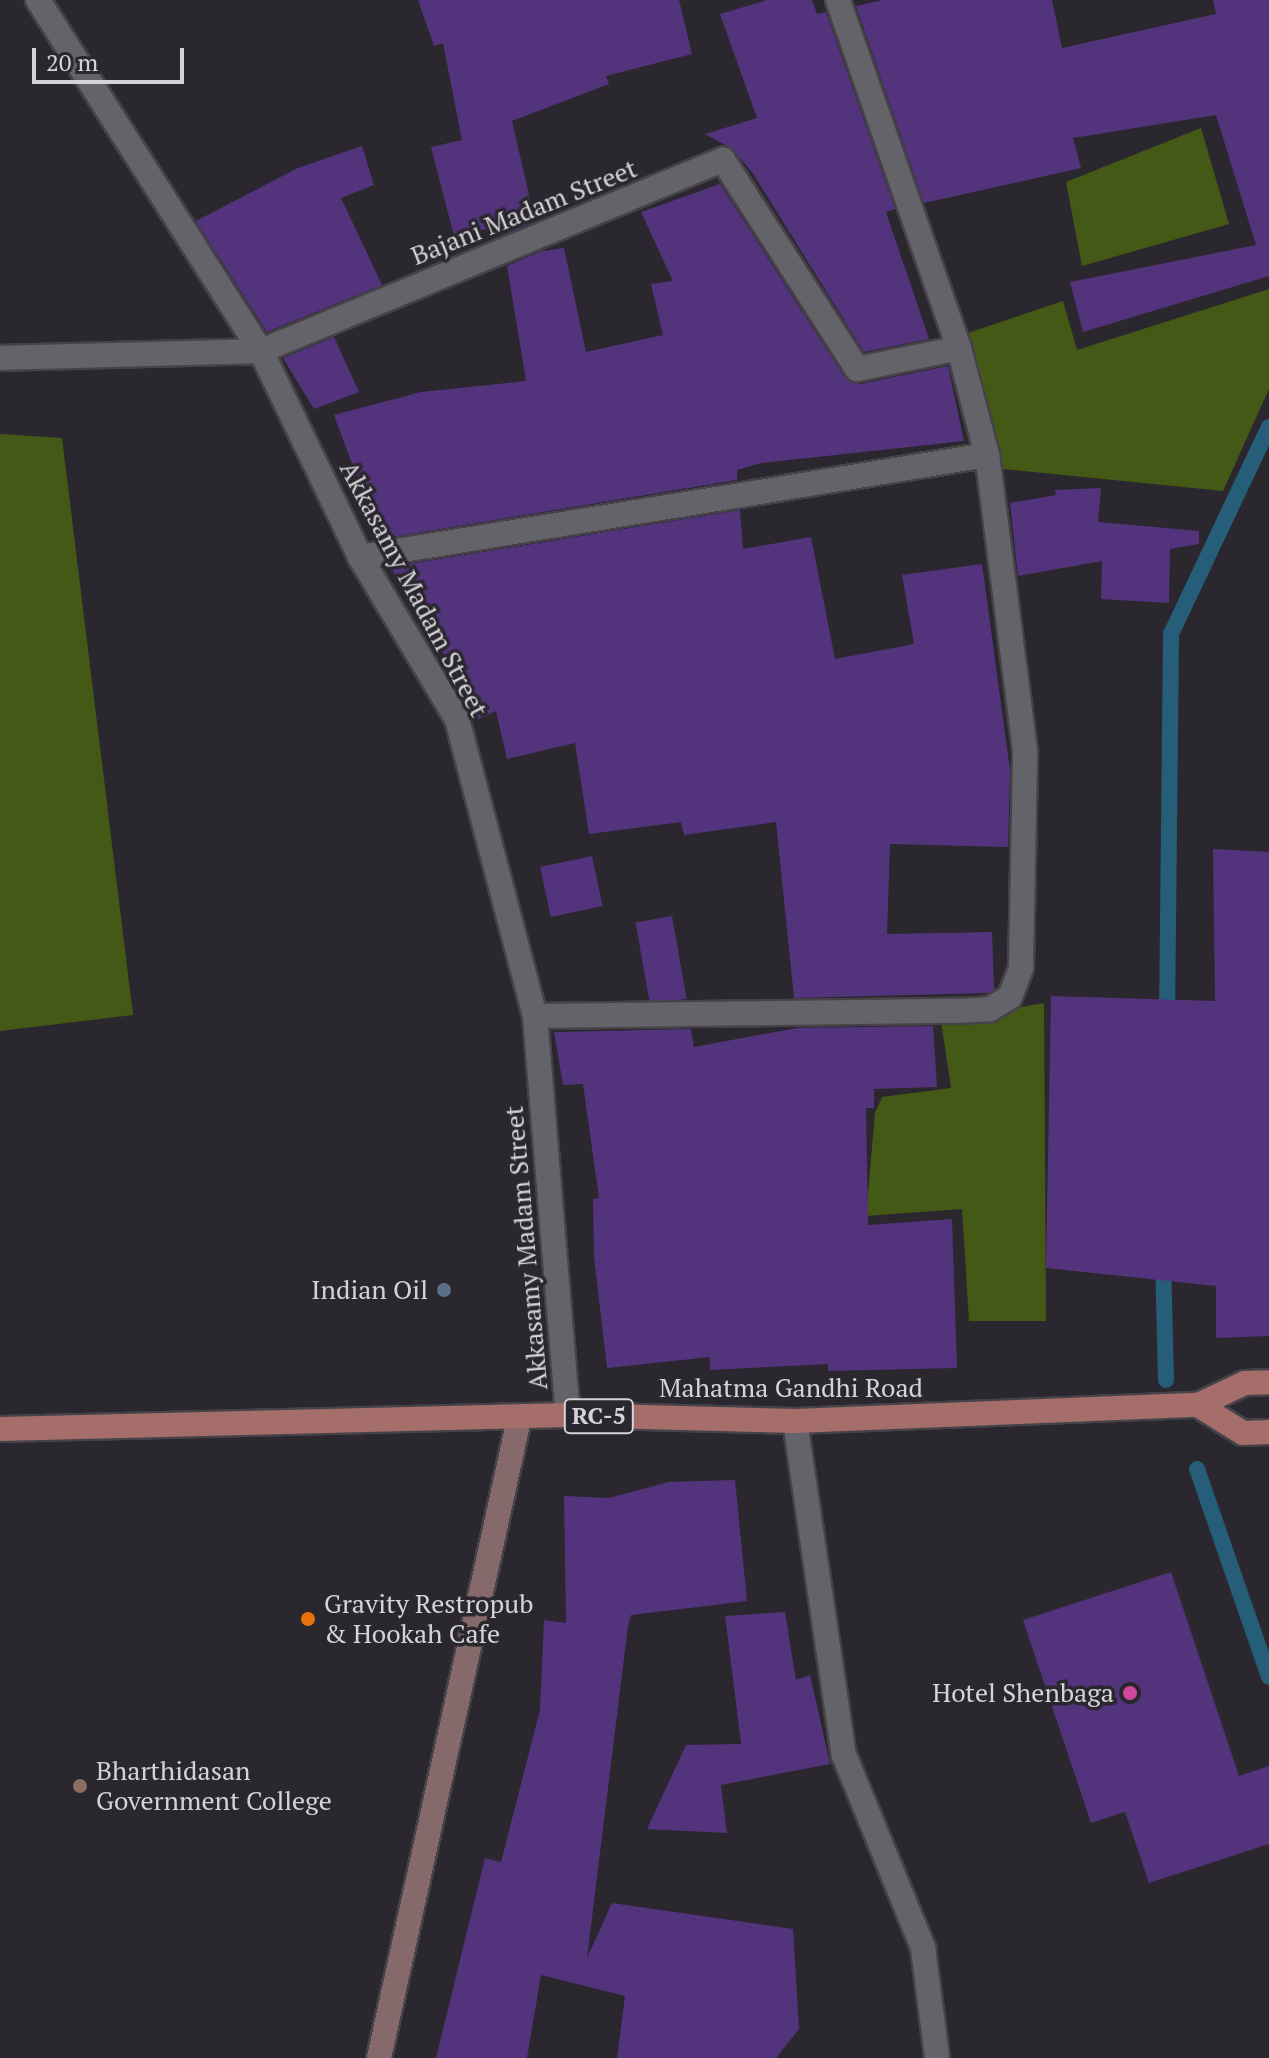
<!DOCTYPE html>
<html>
<head>
<meta charset="utf-8">
<style>
  body { margin:0 }
  #map { position:relative; width:1269px; height:2058px; overflow:hidden; background:#2a282e; font-family:"PT Serif",serif }
  div>[style] { position:absolute }
  .forest>* { inset:0; background:#445915 }
  .stream>* { height:16px; margin:-8px; padding:0 8px; transform-origin:8px; border-radius:8px; background:#265d78 }
  .building>* { inset:0; background:#53347c; transform-origin:0 0 }
  .roads { filter:drop-shadow(2px 0 #454348) drop-shadow(-2px 0 #454348) drop-shadow(0 2px #454348) drop-shadow(0 -2px #454348) }
  .street>* { height:24px; margin:-12px; padding:0 12px; transform-origin:12px; border-radius:12px; background:#65636a }
  .secondary>* { height:24px; margin:-12px; padding:0 12px; transform-origin:12px; border-radius:12px; background:#85696b }
  .primary>* { height:24px; margin:-12px; padding:0 12px; transform-origin:12px; border-radius:12px; background:#a56e6b }
  .dots>* { width:22px; height:22px; translate:-50% -50%; box-sizing:border-box; border:4px solid #2a282e; border-radius:50% }
  span { translate:-50% -50%; white-space:nowrap; text-align:center; line-height:1.15; -webkit-text-stroke:7px #2a282e; paint-order:stroke }
  .shield-label span { padding:2px 6px; background:#2a282e; border:2px solid; border-radius:6px; -webkit-text-stroke-width:0 }
  .shield-label { font-size:24px; color:#d5d3d7; font-weight:700 }
  .street-label { font-size:26px; color:#d5d3d7 }
  .poi-label { font-size:26px; color:#d5d3d7 }
  .right { translate:-100% -50%; text-align:right }
  .left { translate:0 -50%; text-align:left }
  .scale { position:absolute; left:32px; top:48px; width:152px; height:36px; box-sizing:border-box; border:4px solid #d5d3d7; border-top:0; padding-left:10px; font-size:24px; line-height:28px; white-space:nowrap; color:#d5d3d7; -webkit-text-stroke:6px #2a282e; paint-order:stroke }
</style>
</head>
<body>
<div id="map">
  <div class="forest">
    <i style="clip-path:polygon(1201px 128px,1229px 224px,1082px 266px,1066px 182px)"></i>
    <i style="clip-path:polygon(1269px 289px,1269px 389px,1223px 491px,1003px 469px,968px 333px,1063px 301px,1077px 350px)"></i>
    <i style="clip-path:polygon(0 434px,62px 438px,133px 1015px,0 1031px)"></i>
    <i style="clip-path:polygon(1044px 1003px,1046px 1321px,969px 1321px,962px 1209px,866px 1216px,875px 1113px,882px 1097px,951px 1088px,941px 1021px)"></i>
  </div>
  <div class="stream">
    <i style="left:1167px;top:1019px;width:385px;rotate:-89.4deg"></i>
    <i style="left:1171px;top:634px;width:229px;rotate:-64.7deg"></i>
    <i style="left:1163px;top:1258px;width:122px;rotate:88.6deg"></i>
    <i style="left:1197px;top:1469px;width:220px;rotate:70.9deg"></i>
  </div>
  <div class="building">
    <i style="clip-path:polygon(418px 0,679px 0,692px 54px,606px 76px,609px 84px,512px 121px,535px 221px,502px 235px,500px 226px,454px 236px,431px 147px,462px 140px,443px 43px,434px 46px)"></i>
    <i style="clip-path:polygon(767px 0,812px 0,817px 14px,826px 12px,895px 209px,886px 212px,929px 339px,864px 352px,752px 172px,731px 148px,705px 134px,757px 118px,720px 14px)"></i>
    <i style="clip-path:polygon(883px 0,1052px 0,1062px 48px,1216px 14px,1213px 0,1269px 0,1269px 276px,1083px 332px,1070px 282px,1256px 245px,1216px 115px,1073px 138px,1081px 168px,924px 203px,856px 6px)"></i>
    <i style="clip-path:polygon(362px 146px,374px 185px,341px 198px,382px 285px,267px 332px,196px 221px,298px 168px)"></i>
    <i style="clip-path:polygon(720px 184px,845px 378px,860px 384px,948px 366px,964px 441px,761px 463px,737px 470px,737px 480px,380px 539px,334px 415px,421px 392px,526px 381px,507px 266px,542px 251px,564px 248px,586px 352px,663px 335px,651px 284px,673px 281px,641px 212px)"></i>
    <i style="clip-path:polygon(334px 337px,359px 392px,314px 409px,283px 358px)"></i>
    <i style="clip-path:polygon(1101px 488px,1098px 522px,1199px 531px,1199px 544px,1170px 549px,1169px 603px,1101px 599px,1102px 561px,1018px 576px,1010px 503px,1056px 495px,1055px 490px)"></i>
    <i style="clip-path:polygon(740px 510px,743px 549px,811px 537px,835px 659px,914px 644px,902px 575px,982px 564px,1010px 770px,1008px 847px,890px 844px,887px 934px,992px 932px,994px 989px,988px 993px,794px 998px,776px 822px,684px 835px,681px 822px,589px 834px,575px 743px,507px 759px,496px 711px,473px 722px,437px 640px,428px 642px,391px 567px)"></i>
    <i style="clip-path:polygon(1213px 849px,1269px 852px,1269px 1336px,1216px 1338px,1216px 1286px,1046px 1268px,1051px 996px,1215px 1001px)"></i>
    <i style="left:592px;top:856px;width:51px;height:53px;rotate:78deg"></i>
    <i style="left:672px;top:916px;width:84px;height:37px;rotate:80deg"></i>
    <i style="clip-path:polygon(933px 1026px,937px 1087px,874px 1089px,874px 1108px,866px 1108px,868px 1225px,952px 1219px,957px 1368px,828px 1371px,828px 1364px,710px 1370px,710px 1357px,607px 1368px,594px 1256px,593px 1199px,599px 1198px,583px 1084px,563px 1085px,554px 1032px,691px 1029px,694px 1047px,797px 1028px)"></i>
    <i style="clip-path:polygon(735px 1480px,747px 1601px,631px 1615px,628px 1626px,587px 1958px,612px 1903px,793px 1929px,799px 2029px,776px 2058px,617px 2058px,625px 1996px,541px 1975px,527px 2058px,436px 2058px,485px 1858px,501px 1862px,540px 1710px,544px 1620px,566px 1623px,564px 1496px,609px 1498px,669px 1482px)"></i>
    <i style="clip-path:polygon(1171px 1572px,1239px 1776px,1269px 1766px,1269px 1844px,1149px 1883px,1125px 1812px,1091px 1823px,1023px 1620px)"></i>
    <i style="clip-path:polygon(785px 1612px,796px 1680px,810px 1675px,830px 1764px,721px 1785px,727px 1833px,647px 1829px,686px 1745px,741px 1744px,725px 1616px)"></i>
  </div>
  <div class="roads">
    <div class="street">
      <i style="left:38px;top:0;width:416px;rotate:57.6deg"></i>
      <i style="left:261px;top:351px;width:229px;rotate:64.3deg"></i>
      <i style="left:360px;top:557px;width:189px;rotate:59.1deg"></i>
      <i style="left:457px;top:719px;width:307px;rotate:75.3deg"></i>
      <i style="left:535px;top:1016px;width:400px;rotate:85.3deg"></i>
      <i style="left:0;top:358px;width:261px;rotate:-1.5deg"></i>
      <i style="left:261px;top:351px;width:500px;rotate:-22.5deg"></i>
      <i style="left:723px;top:160px;width:248px;rotate:57.3deg"></i>
      <i style="left:857px;top:369px;width:104px;rotate:-11.6deg"></i>
      <i style="left:360px;top:557px;width:635px;rotate:-9.24deg"></i>
      <i style="left:987px;top:455px;width:111px;rotate:-104.7deg"></i>
      <i style="left:959px;top:348px;width:368px;rotate:-109.2deg"></i>
      <i style="left:535px;top:1016px;width:422px;rotate:-0.7deg"></i>
      <i style="left:957px;top:1011px;width:33px;rotate:-3deg"></i>
      <i style="left:990px;top:1009px;width:23px;rotate:-31deg"></i>
      <i style="left:1010px;top:997px;width:31px;rotate:-69deg"></i>
      <i style="left:1021px;top:968px;width:218px;rotate:-88.9deg"></i>
      <i style="left:1025px;top:750px;width:297px;rotate:-97.3deg"></i>
      <i style="left:795px;top:1421px;width:338px;rotate:81.7deg"></i>
      <i style="left:844px;top:1755px;width:209px;rotate:67.7deg"></i>
      <i style="left:923px;top:1948px;width:111px;rotate:82.7deg"></i>
    </div>
    <div class="secondary">
      <i style="left:379px;top:2058px;width:654px;rotate:-77.64deg"></i>
    </div>
    <div class="primary">
      <i style="left:1198px;top:1405px;width:53px;rotate:31.9deg"></i>
      <i style="left:1243px;top:1433px;width:26px;rotate:-2deg"></i>
      <i style="left:0;top:1429px;width:568px;rotate:-1.41deg"></i>
      <i style="left:568px;top:1415px;width:227px;rotate:1.5deg"></i>
      <i style="left:795px;top:1421px;width:403px;rotate:-2.3deg"></i>
      <i style="left:1198px;top:1405px;width:52px;rotate:-25.1deg"></i>
      <i style="left:1245px;top:1383px;width:24px;rotate:-2deg"></i>
    </div>
  </div>
  <div class="dots">
    <i style="left:444px;top:1290px;background:#5c6f8a"></i>
    <i style="left:308px;top:1619px;background:#e8710a"></i>
    <i style="left:1130px;top:1693px;background:#d1479c"></i>
    <i style="left:80px;top:1786px;background:#8d6e63"></i>
  </div>
  <div class="shield-label">
    <span style="left:599px;top:1416px">RC-5</span>
  </div>
  <div class="street-label">
    <span style="left:524px;top:212px;rotate:-22deg">Bajani Madam Street</span>
    <span style="left:414px;top:589px;rotate:62deg">Akkasamy Madam Street</span>
    <span style="left:526px;top:1248px;rotate:-95deg">Akkasamy Madam Street</span>
    <span style="left:791px;top:1388px">Mahatma Gandhi Road</span>
  </div>
  <div class="poi-label">
    <span class="right" style="left:428px;top:1290px">Indian Oil</span>
    <span class="left" style="left:324px;top:1619px">Gravity Restropub<br>&amp; Hookah Cafe</span>
    <span class="right" style="left:1114px;top:1693px">Hotel Shenbaga</span>
    <span class="left" style="left:96px;top:1786px">Bharthidasan<br>Government College</span>
  </div>
  <div class="scale">20 m</div>
</div>
</body>
</html>
